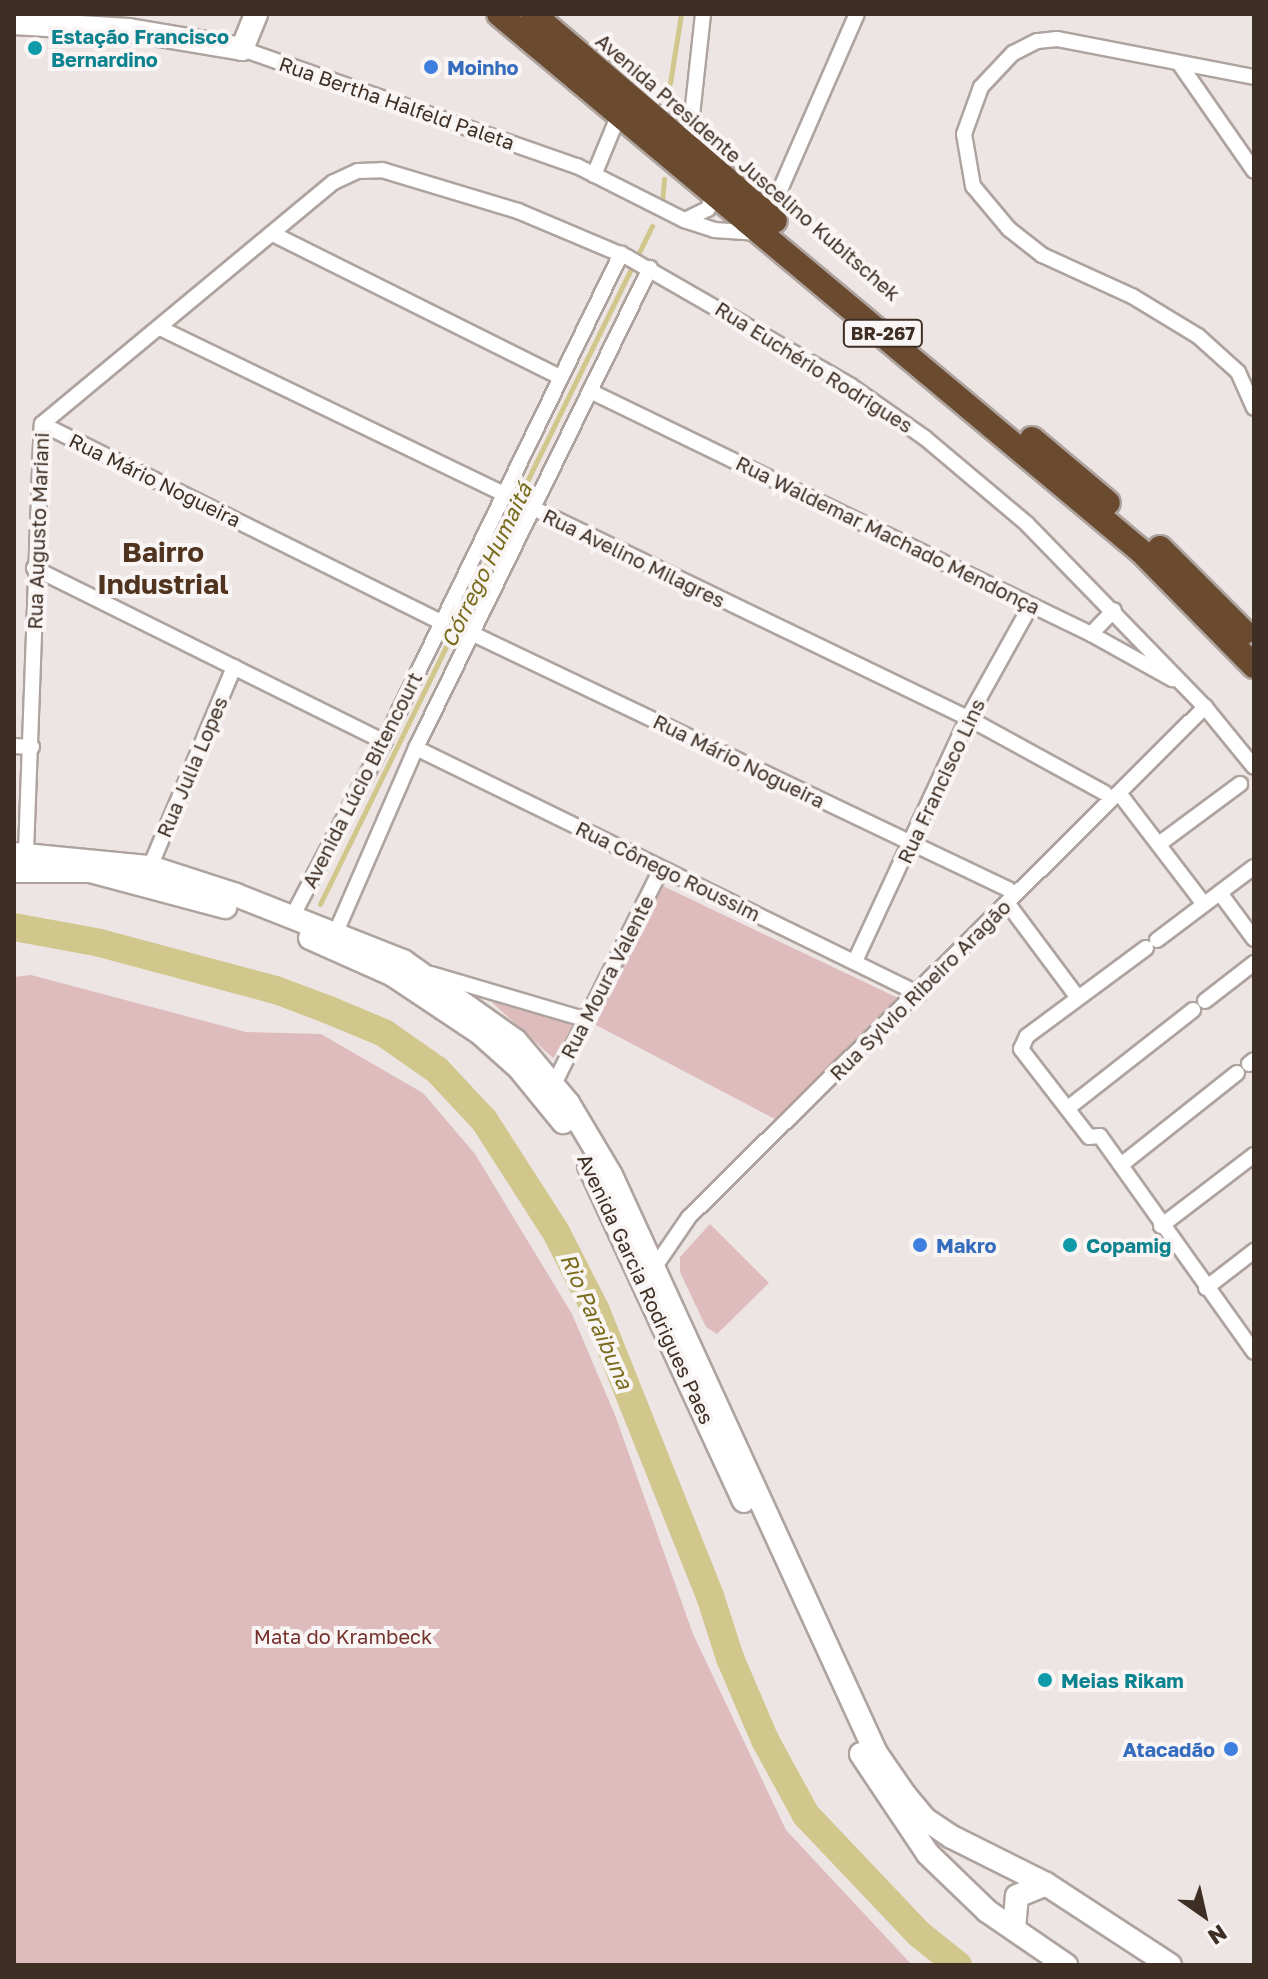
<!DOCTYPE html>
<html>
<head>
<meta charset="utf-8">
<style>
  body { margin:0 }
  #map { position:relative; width:1268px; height:1979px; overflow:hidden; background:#ede5e3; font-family:"Golos Text",sans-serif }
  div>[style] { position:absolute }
  .green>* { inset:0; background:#debcbe }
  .stream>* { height:5px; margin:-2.5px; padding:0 2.5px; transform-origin:2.5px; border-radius:2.5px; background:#d1c68c }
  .river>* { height:28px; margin:-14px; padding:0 14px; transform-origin:14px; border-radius:14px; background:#d1c68c }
  .roads { filter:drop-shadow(2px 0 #aea39e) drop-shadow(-2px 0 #aea39e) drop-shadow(0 2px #aea39e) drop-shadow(0 -2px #aea39e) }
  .street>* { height:14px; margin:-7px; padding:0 7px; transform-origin:7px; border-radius:7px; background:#fff }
  .secondary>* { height:22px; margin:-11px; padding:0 11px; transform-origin:11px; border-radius:11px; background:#fff }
  .highway>* { height:24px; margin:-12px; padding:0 12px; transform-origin:12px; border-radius:12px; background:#6a4b2f }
  .dots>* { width:22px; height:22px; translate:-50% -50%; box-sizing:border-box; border:4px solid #f9f5f4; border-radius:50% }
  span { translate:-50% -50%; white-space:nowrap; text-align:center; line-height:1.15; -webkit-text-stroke:8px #f9f5f4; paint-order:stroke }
  .shield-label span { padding:2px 6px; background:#f9f5f4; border:2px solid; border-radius:6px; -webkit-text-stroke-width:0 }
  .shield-label { font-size:18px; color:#3e2e23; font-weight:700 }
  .culture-label { font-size:20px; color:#0d838f; font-weight:700 }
  .left { translate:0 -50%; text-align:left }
  .shop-label { font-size:20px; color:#366cbe; font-weight:700 }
  .right { translate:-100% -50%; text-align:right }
  .street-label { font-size:20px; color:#3e2e23 }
  .park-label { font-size:20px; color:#75322d }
  .water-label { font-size:22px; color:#7a6c1d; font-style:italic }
  .district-label { font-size:28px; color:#50341f; font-weight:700 }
  .frame { position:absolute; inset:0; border:16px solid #3e2e23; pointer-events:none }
  .north { position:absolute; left:1164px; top:1875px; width:80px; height:80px; -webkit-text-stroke:6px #f9f5f4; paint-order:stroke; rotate:146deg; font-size:22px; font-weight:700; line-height:32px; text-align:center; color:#3e2e23 }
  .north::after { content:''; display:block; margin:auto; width:28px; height:36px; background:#3e2e23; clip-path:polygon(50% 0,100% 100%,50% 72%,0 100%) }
</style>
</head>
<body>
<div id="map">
  <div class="green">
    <i style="clip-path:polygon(663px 886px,898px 998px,777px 1120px,594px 1024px)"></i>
    <i style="clip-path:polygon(31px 975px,246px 1032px,321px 1034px,423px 1093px,475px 1154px,572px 1314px,615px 1415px,693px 1634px,786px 1830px,912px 1965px,14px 1965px,14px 977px)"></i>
    <i style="clip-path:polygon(486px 997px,579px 1021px,553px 1058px)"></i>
    <i style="clip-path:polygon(710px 1224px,769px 1283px,717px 1334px,706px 1327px,680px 1272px,680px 1257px)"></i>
  </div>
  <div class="stream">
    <i style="left:670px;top:83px;width:70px;rotate:-80.9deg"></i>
    <i style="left:662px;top:202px;width:23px;rotate:-85deg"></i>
    <i style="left:320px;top:904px;width:755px;rotate:-63.91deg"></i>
  </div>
  <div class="river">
    <i style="left:14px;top:927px;width:87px;rotate:10.5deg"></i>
    <i style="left:100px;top:943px;width:182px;rotate:15deg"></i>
    <i style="left:276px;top:990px;width:57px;rotate:20.7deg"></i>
    <i style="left:329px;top:1010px;width:60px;rotate:22.7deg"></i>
    <i style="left:384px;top:1033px;width:65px;rotate:34.9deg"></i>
    <i style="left:437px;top:1070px;width:69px;rotate:46.8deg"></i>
    <i style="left:484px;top:1120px;width:133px;rotate:57.3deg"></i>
    <i style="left:556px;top:1232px;width:89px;rotate:63.1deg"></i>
    <i style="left:596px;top:1311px;width:307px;rotate:68.2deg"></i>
    <i style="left:710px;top:1596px;width:65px;rotate:72.1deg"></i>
    <i style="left:730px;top:1658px;width:89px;rotate:66.9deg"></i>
    <i style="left:765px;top:1740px;width:85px;rotate:61.3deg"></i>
    <i style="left:806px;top:1815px;width:164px;rotate:46.5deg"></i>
    <i style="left:919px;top:1934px;width:50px;rotate:38.5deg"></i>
  </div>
  <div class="roads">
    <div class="street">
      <i style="left:242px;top:49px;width:355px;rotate:19.3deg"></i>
      <i style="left:577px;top:166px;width:120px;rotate:26.8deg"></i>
      <i style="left:684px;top:220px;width:32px;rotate:18deg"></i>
      <i style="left:714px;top:230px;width:45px;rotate:3.8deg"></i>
      <i style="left:1179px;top:63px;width:131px;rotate:55.2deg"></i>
      <i style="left:1254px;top:77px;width:201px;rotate:-169.1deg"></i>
      <i style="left:1057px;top:39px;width:20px;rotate:174deg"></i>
      <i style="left:1037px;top:41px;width:27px;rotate:153deg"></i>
      <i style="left:1013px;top:53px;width:47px;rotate:133.3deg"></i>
      <i style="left:981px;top:87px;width:50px;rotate:109.9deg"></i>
      <i style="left:964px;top:134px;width:53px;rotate:80.2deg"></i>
      <i style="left:973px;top:186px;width:56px;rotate:50.1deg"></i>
      <i style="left:1009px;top:229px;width:42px;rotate:38.2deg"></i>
      <i style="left:1042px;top:255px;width:99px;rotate:24.5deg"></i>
      <i style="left:1132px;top:296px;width:77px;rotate:31.2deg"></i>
      <i style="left:1198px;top:336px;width:54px;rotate:42deg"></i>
      <i style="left:1238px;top:372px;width:39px;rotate:66deg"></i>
      <i style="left:689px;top:143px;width:130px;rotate:-83.8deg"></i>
      <i style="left:594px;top:175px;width:68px;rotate:-67.6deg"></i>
      <i style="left:769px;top:215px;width:219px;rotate:-66.4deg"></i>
      <i style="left:685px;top:220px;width:25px;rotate:-26deg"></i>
      <i style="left:708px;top:209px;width:21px;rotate:-71deg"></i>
      <i style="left:275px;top:235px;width:318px;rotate:26.5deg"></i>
      <i style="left:160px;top:328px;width:897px;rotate:25.77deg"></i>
      <i style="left:968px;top:718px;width:156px;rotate:28.7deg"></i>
      <i style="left:590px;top:391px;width:557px;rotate:25.87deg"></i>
      <i style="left:1091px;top:634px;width:93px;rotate:29.1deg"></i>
      <i style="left:42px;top:424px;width:445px;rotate:26.4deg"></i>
      <i style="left:34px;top:568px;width:391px;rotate:26.4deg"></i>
      <i style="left:471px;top:633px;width:595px;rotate:25.49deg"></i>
      <i style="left:1091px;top:634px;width:33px;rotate:-46deg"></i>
      <i style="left:14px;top:746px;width:18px;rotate:3deg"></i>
      <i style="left:416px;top:748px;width:560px;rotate:26.06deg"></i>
      <i style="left:1119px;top:793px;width:140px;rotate:52.6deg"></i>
      <i style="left:1159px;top:844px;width:101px;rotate:-36.5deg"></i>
      <i style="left:26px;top:852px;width:428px;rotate:-87.9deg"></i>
      <i style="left:42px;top:424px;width:379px;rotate:-39.7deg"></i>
      <i style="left:334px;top:182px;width:26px;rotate:-25deg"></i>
      <i style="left:358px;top:171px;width:24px;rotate:-2deg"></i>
      <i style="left:382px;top:170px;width:142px;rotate:16.8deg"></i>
      <i style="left:518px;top:211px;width:118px;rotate:22.9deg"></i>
      <i style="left:627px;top:257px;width:258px;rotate:29.9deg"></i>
      <i style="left:851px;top:386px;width:90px;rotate:35.1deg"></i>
      <i style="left:925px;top:438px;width:133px;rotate:40.1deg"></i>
      <i style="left:1027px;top:524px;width:255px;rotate:45.8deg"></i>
      <i style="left:1205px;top:707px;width:77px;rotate:50.8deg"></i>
      <i style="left:150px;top:867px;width:217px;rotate:-67.2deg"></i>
      <i style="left:1220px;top:893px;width:57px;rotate:53.5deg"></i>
      <i style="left:1008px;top:904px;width:117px;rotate:53.3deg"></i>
      <i style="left:292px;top:917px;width:198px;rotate:-62.3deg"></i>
      <i style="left:384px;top:742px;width:543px;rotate:-64.1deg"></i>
      <i style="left:336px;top:932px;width:201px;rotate:-66.5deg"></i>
      <i style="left:416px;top:748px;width:534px;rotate:-64.01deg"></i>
      <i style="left:1157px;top:940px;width:121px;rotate:-37deg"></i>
      <i style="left:1146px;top:948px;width:148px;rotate:143.5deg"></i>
      <i style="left:1027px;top:1036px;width:14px;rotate:115deg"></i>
      <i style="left:1021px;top:1049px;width:111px;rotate:52.3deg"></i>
      <i style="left:1089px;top:1137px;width:11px;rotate:-5deg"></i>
      <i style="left:1100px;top:1136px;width:265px;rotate:54.5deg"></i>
      <i style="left:856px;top:959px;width:266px;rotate:-65.1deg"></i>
      <i style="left:968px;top:718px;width:129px;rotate:-60.9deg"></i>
      <i style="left:431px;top:974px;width:159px;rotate:16.4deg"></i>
      <i style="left:1205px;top:1001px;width:62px;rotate:-37.8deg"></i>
      <i style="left:1249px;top:1064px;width:6px;rotate:-39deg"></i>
      <i style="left:554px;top:1084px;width:238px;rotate:-63.5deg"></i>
      <i style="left:1068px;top:1108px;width:159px;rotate:-38.1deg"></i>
      <i style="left:1121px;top:1165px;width:148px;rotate:-38.4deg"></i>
      <i style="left:1161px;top:1226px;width:117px;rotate:-37.4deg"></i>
      <i style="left:652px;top:1271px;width:65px;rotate:-55.6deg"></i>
      <i style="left:689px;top:1217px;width:726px;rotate:-44.66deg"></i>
      <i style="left:1206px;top:1288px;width:61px;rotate:-37.6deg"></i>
    </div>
    <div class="secondary">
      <i style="left:14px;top:23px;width:115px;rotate:3.5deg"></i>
      <i style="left:129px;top:30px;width:115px;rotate:9.5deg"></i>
      <i style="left:242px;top:49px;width:38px;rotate:-68deg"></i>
      <i style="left:14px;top:854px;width:137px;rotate:5.5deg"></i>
      <i style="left:150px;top:867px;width:90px;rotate:18deg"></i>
      <i style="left:236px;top:895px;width:180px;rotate:21.6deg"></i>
      <i style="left:403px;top:961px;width:138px;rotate:35.3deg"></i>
      <i style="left:516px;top:1041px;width:81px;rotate:50deg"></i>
      <i style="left:568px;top:1103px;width:84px;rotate:59.2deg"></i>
      <i style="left:611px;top:1175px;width:636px;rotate:65.37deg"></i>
      <i style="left:876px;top:1753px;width:51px;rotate:55.4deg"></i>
      <i style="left:905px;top:1795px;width:31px;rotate:50deg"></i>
      <i style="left:925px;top:1819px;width:32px;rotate:34deg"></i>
      <i style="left:952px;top:1837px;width:105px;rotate:26.6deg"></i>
      <i style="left:1046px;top:1884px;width:148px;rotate:33.2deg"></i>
      <i style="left:14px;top:871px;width:76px"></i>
      <i style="left:90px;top:871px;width:140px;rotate:14.9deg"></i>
      <i style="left:310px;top:938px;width:91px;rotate:24deg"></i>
      <i style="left:393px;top:975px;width:106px;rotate:33.8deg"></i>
      <i style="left:481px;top:1034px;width:51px;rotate:41.8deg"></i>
      <i style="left:519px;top:1068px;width:70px;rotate:50.8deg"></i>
      <i style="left:589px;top:1166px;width:369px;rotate:65.2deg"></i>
      <i style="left:861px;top:1754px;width:120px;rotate:56.2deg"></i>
      <i style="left:928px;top:1854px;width:82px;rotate:44deg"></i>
      <i style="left:987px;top:1911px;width:96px;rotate:34.4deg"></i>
      <i style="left:1014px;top:1929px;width:33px;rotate:-85deg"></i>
      <i style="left:1017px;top:1896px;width:31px;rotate:-22deg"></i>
    </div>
    <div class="highway">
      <i style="left:499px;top:14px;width:838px;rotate:39.92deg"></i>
      <i style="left:1142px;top:552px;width:160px;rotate:45.5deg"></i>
      <i style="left:533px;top:14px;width:318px;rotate:40.5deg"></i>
      <i style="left:1032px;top:439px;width:99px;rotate:40.1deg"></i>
      <i style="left:1160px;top:548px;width:119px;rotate:45deg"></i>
    </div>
  </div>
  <div class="dots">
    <i style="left:35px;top:48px;background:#0f9aa8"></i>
    <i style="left:431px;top:67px;background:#3f7fe0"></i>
    <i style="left:920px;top:1245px;background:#3f7fe0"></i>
    <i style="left:1070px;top:1245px;background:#0f9aa8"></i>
    <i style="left:1045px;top:1680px;background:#0f9aa8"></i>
    <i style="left:1231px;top:1749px;background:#3f7fe0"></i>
  </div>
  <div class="shield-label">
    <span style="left:883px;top:333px">BR-267</span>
  </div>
  <div class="culture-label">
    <span class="left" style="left:51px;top:48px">Estação Francisco<br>Bernardino</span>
    <span class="left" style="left:1086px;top:1245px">Copamig</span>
    <span class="left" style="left:1061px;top:1680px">Meias Rikam</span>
  </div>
  <div class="shop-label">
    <span class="left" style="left:447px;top:67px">Moinho</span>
    <span class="left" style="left:936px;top:1245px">Makro</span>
    <span class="right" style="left:1215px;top:1749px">Atacadão</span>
  </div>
  <div class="street-label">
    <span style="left:397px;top:103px;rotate:19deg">Rua Bertha Halfeld Paleta</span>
    <span style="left:748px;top:167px;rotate:41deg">Avenida Presidente Juscelino Kubitschek</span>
    <span style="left:814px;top:367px;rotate:32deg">Rua Euchério Rodrigues</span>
    <span style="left:155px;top:480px;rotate:26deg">Rua Mário Nogueira</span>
    <span style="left:38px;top:531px;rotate:-88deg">Rua Augusto Mariani</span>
    <span style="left:888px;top:535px;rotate:26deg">Rua Waldemar Machado Mendonça</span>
    <span style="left:634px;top:558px;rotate:26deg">Rua Avelino Milagres</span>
    <span style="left:739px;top:761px;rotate:26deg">Rua Mário Nogueira</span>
    <span style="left:192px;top:767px;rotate:-67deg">Rua Julia Lopes</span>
    <span style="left:362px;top:780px;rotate:-63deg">Avenida Lúcio Bitencourt</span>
    <span style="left:941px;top:781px;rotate:-65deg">Rua Francisco Lins</span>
    <span style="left:668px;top:871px;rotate:26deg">Rua Cônego Roussim</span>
    <span style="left:607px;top:977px;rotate:-63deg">Rua Moura Valente</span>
    <span style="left:920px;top:990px;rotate:-45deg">Rua Sylvio Ribeiro Aragão</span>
    <span style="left:646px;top:1289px;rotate:65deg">Avenida Garcia Rodrigues Paes</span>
  </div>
  <div class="park-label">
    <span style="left:343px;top:1636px">Mata do Krambeck</span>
  </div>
  <div class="water-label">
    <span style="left:486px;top:565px;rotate:-64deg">Córrego Humaitá</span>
    <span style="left:597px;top:1321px;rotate:66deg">Rio Paraibuna</span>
  </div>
  <div class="district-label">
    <span style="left:163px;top:568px">Bairro<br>Industrial</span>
  </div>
  <div class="frame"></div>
  <div class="north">N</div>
</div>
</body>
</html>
